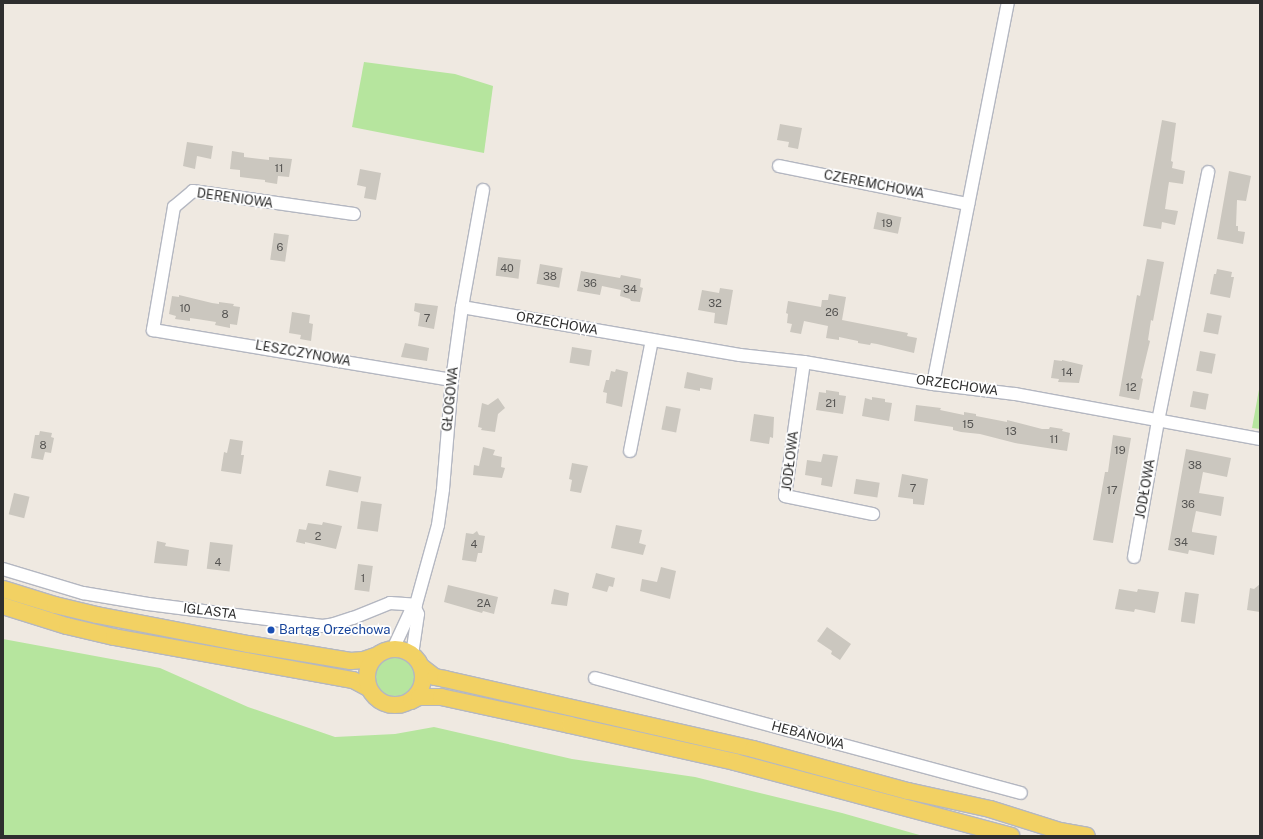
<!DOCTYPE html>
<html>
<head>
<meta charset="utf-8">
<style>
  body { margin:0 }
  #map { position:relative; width:1263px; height:839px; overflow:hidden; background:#efe9e1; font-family:"Public Sans",sans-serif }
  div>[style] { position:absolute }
  .green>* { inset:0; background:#b6e59e }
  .round { border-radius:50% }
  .building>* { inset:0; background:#cbc7bf; transform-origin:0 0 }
  .roads { filter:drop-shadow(1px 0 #b4b7c1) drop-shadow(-1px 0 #b4b7c1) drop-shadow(0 1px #b4b7c1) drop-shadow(0 -1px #b4b7c1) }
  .minor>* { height:12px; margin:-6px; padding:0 6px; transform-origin:6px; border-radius:6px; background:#fff }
  .major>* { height:16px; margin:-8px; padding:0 8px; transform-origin:8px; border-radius:8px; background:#f2d163 }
  .major>.ring { margin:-8px; padding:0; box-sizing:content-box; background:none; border:16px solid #f2d163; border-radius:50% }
  .dots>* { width:11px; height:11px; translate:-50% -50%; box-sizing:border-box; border:2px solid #fff; border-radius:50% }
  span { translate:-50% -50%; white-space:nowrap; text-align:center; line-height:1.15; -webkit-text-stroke:3.5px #fff; paint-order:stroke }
  .number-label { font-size:11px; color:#555452 }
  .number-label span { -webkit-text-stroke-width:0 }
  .street-label { font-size:13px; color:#2e2e2e }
  .transit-label { font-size:13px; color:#164399 }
  .left { translate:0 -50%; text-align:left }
  .frame { position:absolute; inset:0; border:4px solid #2e2e2e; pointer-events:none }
</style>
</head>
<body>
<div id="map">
  <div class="green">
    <i style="clip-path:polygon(364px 62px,455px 74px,493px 86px,484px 153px,352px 127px)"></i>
    <i style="clip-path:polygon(1260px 384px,1260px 429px,1252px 428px)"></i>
    <i style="clip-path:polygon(3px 639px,160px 668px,248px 707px,335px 737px,395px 734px,434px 727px,572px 759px,695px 777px,842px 813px,923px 836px,3px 836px)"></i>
    <i class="round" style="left:374px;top:657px;width:42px;height:42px"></i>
  </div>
  <div class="building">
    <i style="clip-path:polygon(1162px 120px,1176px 123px,1171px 161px,1173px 162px,1172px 168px,1185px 171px,1183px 184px,1169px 182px,1168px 188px,1165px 209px,1178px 211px,1175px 225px,1162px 222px,1161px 229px,1143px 226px)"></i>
    <i style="clip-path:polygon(780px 124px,802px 128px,798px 149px,788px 147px,789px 142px,777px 140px)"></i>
    <i style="clip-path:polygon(187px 142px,213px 146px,211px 159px,197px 156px,195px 169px,183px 166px)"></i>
    <i style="clip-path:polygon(232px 151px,244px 153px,244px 157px,269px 160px,269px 157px,292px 159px,289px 177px,278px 176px,277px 184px,265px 182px,265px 180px,240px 177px,240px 170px,230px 169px)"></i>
    <i style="clip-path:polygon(360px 169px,381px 173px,376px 200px,364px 198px,366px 187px,357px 185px)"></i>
    <i style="clip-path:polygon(1229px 171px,1251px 176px,1246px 201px,1237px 200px,1236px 226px,1238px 226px,1238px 231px,1245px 232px,1243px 244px,1217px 239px)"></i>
    <i style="left:877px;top:212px;width:25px;height:17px;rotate:12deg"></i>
    <i style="left:274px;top:233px;width:15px;height:27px;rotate:8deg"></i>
    <i style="left:498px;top:257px;width:23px;height:19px;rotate:7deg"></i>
    <i style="clip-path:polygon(1147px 259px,1164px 262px,1153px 321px,1151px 320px,1148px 340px,1150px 341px,1141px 378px,1143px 379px,1139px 400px,1119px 396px,1137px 295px,1140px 296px)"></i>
    <i style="left:540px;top:264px;width:23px;height:20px;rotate:10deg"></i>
    <i style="clip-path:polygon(1217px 269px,1232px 272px,1231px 277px,1234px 277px,1230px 298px,1210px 294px,1214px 274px,1216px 274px)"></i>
    <i style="clip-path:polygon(581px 271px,620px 278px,621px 275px,641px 279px,640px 287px,643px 288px,640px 302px,631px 301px,630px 299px,620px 296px,621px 290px,602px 286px,600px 295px,577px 291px)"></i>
    <i style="clip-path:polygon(720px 288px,733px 290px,727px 325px,714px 323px,715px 313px,698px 310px,702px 290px,719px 293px)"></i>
    <i style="clip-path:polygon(829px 294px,846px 297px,842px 320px,908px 333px,907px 336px,917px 338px,914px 353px,877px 344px,871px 343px,870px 345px,858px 343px,858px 341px,839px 337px,839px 340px,826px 338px,828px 326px,804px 321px,801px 334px,790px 332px,792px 324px,787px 323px,788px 314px,786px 313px,788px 301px,821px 307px,822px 300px,828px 300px)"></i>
    <i style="clip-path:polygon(179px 295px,212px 303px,219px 304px,219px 302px,234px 304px,233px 306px,240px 307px,237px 325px,230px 324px,230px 328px,215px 325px,216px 322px,197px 319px,190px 318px,190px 321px,175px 319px,176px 316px,169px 314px,172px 296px,179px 297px)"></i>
    <i style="clip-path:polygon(415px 303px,438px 306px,434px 329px,418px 326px,420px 313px,414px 311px)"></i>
    <i style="clip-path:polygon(292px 312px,310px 315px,309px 323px,313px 324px,311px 341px,300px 339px,301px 335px,289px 333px)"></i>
    <i style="left:1207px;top:313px;width:15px;height:19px;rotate:11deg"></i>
    <i style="clip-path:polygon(405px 343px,429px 348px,427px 361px,401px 357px)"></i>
    <i style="left:572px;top:347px;width:20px;height:16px;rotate:9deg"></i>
    <i style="left:1200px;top:351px;width:16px;height:20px;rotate:11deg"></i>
    <i style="clip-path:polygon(1054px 360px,1062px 361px,1062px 360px,1083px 365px,1079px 383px,1058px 382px,1059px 379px,1051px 378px)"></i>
    <i style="clip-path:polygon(616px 369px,628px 372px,622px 407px,606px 403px,607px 393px,603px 392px,606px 380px,609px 380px,611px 371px,615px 372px)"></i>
    <i style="clip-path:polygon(687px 372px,713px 378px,711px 390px,700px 388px,700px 391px,684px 388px)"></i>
    <i style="clip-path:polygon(826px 390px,839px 392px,839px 395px,846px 396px,843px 414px,816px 410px,819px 392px,826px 393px)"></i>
    <i style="left:1193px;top:391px;width:16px;height:16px;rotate:11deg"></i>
    <i style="clip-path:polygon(872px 397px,885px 399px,885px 402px,892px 403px,889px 421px,862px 416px,865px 398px,872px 400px)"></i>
    <i style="clip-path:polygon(498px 398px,505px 408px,498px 414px,495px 432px,481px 430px,482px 428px,478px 427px,482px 403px,488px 405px)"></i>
    <i style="clip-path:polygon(916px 405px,941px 408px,940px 410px,964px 415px,964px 412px,976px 414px,976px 416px,1007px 422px,1007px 420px,1042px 429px,1049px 429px,1050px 427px,1063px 429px,1062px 431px,1070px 433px,1067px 451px,1015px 443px,980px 434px,961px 432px,953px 430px,953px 427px,914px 421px)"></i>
    <i style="left:666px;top:406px;width:15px;height:24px;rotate:11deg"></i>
    <i style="clip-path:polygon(754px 414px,774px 417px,773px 438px,770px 437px,769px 444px,750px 441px)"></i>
    <i style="clip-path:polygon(40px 431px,52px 433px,51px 437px,54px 438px,51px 453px,45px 452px,43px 460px,31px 458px,35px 435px,39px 435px)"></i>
    <i style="clip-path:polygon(1113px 435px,1131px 438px,1113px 543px,1093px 540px,1105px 472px,1108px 472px)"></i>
    <i style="clip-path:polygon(230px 439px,243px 441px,241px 455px,244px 455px,241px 474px,221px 471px,224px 452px,227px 453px)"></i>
    <i style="clip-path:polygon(483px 447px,495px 450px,493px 455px,502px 457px,501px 467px,505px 468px,502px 478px,473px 475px,474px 465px,479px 466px)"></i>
    <i style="clip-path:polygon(1186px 449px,1231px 458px,1227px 477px,1203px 472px,1199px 493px,1224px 497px,1221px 516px,1196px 511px,1192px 530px,1192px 532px,1217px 536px,1214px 555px,1189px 550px,1188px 554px,1168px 550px)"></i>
    <i style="clip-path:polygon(823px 454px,838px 456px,832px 487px,821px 485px,822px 478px,805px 475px,807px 460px,821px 462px)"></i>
    <i style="clip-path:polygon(572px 463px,588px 466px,581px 493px,570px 491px,572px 480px,569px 479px)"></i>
    <i style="left:329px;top:470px;width:33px;height:16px;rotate:12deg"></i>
    <i style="clip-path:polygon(902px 474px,928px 479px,924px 505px,913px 504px,913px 499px,898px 497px)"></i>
    <i style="left:856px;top:479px;width:24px;height:15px;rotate:9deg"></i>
    <i style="left:14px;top:493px;width:16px;height:22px;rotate:14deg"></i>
    <i style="left:361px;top:501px;width:21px;height:28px;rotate:8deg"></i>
    <i style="clip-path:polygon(323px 522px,342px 526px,336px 549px,305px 542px,305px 544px,296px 542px,299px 529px,306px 530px,308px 523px,322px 525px)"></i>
    <i style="clip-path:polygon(616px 525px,642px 530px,639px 543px,646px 545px,643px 555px,611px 548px)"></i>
    <i style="clip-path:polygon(477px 531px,479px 535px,485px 536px,482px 553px,478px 553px,476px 562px,462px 560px,466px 533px,473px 534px)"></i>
    <i style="clip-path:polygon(157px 541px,166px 543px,165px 546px,189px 550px,187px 566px,154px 563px)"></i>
    <i style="left:210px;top:542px;width:23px;height:27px;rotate:7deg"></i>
    <i style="left:358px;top:564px;width:15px;height:26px;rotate:8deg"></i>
    <i style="clip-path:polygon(661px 567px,676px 571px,670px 599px,640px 591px,642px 579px,657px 582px)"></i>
    <i style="clip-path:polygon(596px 573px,615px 578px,613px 587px,609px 586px,607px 592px,592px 588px)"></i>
    <i style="clip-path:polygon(1260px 584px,1260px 612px,1247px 610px,1250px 588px,1254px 589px)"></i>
    <i style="clip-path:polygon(448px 585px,498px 597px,494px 614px,483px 611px,482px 613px,444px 602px)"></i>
    <i style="clip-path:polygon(554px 589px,569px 593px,567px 606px,551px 604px)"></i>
    <i style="clip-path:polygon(1119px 589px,1137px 592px,1138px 589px,1159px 592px,1155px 613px,1135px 609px,1134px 612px,1115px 609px)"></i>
    <i style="left:1185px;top:592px;width:14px;height:30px;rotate:8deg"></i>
    <i style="clip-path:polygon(827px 627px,851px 644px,840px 660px,831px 654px,832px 651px,817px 641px)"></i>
  </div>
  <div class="roads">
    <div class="minor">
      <i style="left:779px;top:166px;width:193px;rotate:11.4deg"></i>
      <i style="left:354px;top:214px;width:163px;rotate:-171.9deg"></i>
      <i style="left:193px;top:191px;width:25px;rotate:140deg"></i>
      <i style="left:174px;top:207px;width:125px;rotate:99.7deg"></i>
      <i style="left:153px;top:330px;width:303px;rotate:9.5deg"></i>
      <i style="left:462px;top:307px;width:282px;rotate:9.8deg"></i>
      <i style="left:740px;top:355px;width:64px;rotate:6.2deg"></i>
      <i style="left:804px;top:362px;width:131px;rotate:9.7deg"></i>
      <i style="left:933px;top:384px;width:83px;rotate:7deg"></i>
      <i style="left:1015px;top:394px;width:249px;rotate:10.4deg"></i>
      <i style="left:804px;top:362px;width:135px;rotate:98.1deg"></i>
      <i style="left:785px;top:496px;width:90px;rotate:11.6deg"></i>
      <i style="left:933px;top:384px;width:388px;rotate:-78.9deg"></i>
      <i style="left:630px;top:451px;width:113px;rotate:-78.8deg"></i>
      <i style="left:1134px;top:557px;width:138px;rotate:-80deg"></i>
      <i style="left:1158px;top:421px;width:254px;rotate:-78.6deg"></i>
      <i style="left:3px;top:569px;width:84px;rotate:16.7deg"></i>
      <i style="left:83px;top:593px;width:66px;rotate:9.6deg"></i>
      <i style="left:148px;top:604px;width:176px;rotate:7.2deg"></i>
      <i style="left:323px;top:626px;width:11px;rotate:-10deg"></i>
      <i style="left:334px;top:624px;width:20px;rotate:-18deg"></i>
      <i style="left:353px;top:618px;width:40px;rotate:-22deg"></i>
      <i style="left:390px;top:603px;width:26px;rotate:4deg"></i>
      <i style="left:393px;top:649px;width:40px;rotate:-65deg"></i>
      <i style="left:410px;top:613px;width:7px;rotate:-45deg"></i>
      <i style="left:415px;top:608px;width:86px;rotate:-74.5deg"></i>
      <i style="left:438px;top:525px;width:36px;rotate:-82deg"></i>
      <i style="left:443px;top:489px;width:109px;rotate:-85.3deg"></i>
      <i style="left:452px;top:380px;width:74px;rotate:-82.2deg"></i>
      <i style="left:462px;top:307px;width:119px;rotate:-79.8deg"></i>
      <i style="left:412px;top:655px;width:41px;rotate:-81.7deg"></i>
      <i style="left:418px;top:614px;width:7px;rotate:-117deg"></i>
      <i style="left:595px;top:678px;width:441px;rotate:15.1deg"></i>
    </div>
    <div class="major">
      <i style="left:3px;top:589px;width:54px;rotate:17.1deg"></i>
      <i style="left:55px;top:605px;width:43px;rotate:13.4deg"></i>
      <i style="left:97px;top:615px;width:154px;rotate:10.9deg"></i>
      <i style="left:248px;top:644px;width:104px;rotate:9.4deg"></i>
      <i style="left:351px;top:661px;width:12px;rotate:-5deg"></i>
      <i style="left:363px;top:660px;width:13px;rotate:-18deg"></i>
      <i style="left:3px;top:606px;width:67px;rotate:17.4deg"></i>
      <i style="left:67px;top:626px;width:48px;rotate:13.2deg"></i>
      <i style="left:114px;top:637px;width:243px;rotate:10.2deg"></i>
      <i style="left:353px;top:680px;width:17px;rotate:28deg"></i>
      <i class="ring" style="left:367px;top:649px;width:40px;height:40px"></i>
      <i style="left:422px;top:667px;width:16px;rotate:38deg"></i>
      <i style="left:435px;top:677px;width:10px;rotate:11deg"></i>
      <i style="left:445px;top:679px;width:316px;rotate:12.8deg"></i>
      <i style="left:753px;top:749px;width:161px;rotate:15.2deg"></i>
      <i style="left:908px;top:791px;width:84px;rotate:12.4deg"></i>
      <i style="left:990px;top:809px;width:73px;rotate:17.4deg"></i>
      <i style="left:1060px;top:831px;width:27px;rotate:10deg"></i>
      <i style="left:411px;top:701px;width:9px;rotate:-27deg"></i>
      <i style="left:419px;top:697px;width:22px"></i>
      <i style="left:441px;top:697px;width:132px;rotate:12.2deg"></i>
      <i style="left:570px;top:725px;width:169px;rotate:12.6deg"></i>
      <i style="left:735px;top:762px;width:286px;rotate:15deg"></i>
    </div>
  </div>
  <div class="dots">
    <i style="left:271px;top:630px;background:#1a4fb4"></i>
  </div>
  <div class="number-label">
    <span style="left:279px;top:168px">11</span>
    <span style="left:887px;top:223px">19</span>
    <span style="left:280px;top:247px">6</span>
    <span style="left:507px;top:268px">40</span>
    <span style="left:550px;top:276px">38</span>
    <span style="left:590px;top:283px">36</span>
    <span style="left:630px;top:289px">34</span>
    <span style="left:715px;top:303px">32</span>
    <span style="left:185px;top:308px">10</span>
    <span style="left:832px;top:312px">26</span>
    <span style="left:225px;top:314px">8</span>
    <span style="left:427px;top:318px">7</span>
    <span style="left:1067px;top:372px">14</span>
    <span style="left:1131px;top:387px">12</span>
    <span style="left:831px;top:403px">21</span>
    <span style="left:968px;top:424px">15</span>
    <span style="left:1011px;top:431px">13</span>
    <span style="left:1054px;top:439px">11</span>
    <span style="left:43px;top:445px">8</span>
    <span style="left:1120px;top:450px">19</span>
    <span style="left:1195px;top:465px">38</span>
    <span style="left:913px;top:488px">7</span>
    <span style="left:1112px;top:490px">17</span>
    <span style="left:1188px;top:504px">36</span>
    <span style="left:318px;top:536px">2</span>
    <span style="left:1181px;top:542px">34</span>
    <span style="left:474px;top:544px">4</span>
    <span style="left:218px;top:562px">4</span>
    <span style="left:363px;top:578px">1</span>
    <span style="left:484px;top:603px">2A</span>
  </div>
  <div class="street-label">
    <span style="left:874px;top:185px;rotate:11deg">CZEREMCHOWA</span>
    <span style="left:235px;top:199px;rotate:8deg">DERENIOWA</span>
    <span style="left:557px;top:324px;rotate:10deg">ORZECHOWA</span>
    <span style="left:303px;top:354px;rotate:10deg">LESZCZYNOWA</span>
    <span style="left:957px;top:386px;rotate:8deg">ORZECHOWA</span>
    <span style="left:451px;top:399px;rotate:-84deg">GŁOGOWA</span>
    <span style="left:791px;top:461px;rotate:-83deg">JODŁOWA</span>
    <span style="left:1146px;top:489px;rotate:-80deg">JODŁOWA</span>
    <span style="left:210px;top:612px;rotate:7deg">IGLASTA</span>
    <span style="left:808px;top:736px;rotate:15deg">HEBANOWA</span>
  </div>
  <div class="transit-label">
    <span class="left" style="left:279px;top:630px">Bartąg Orzechowa</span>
  </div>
  <div class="frame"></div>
</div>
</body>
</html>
